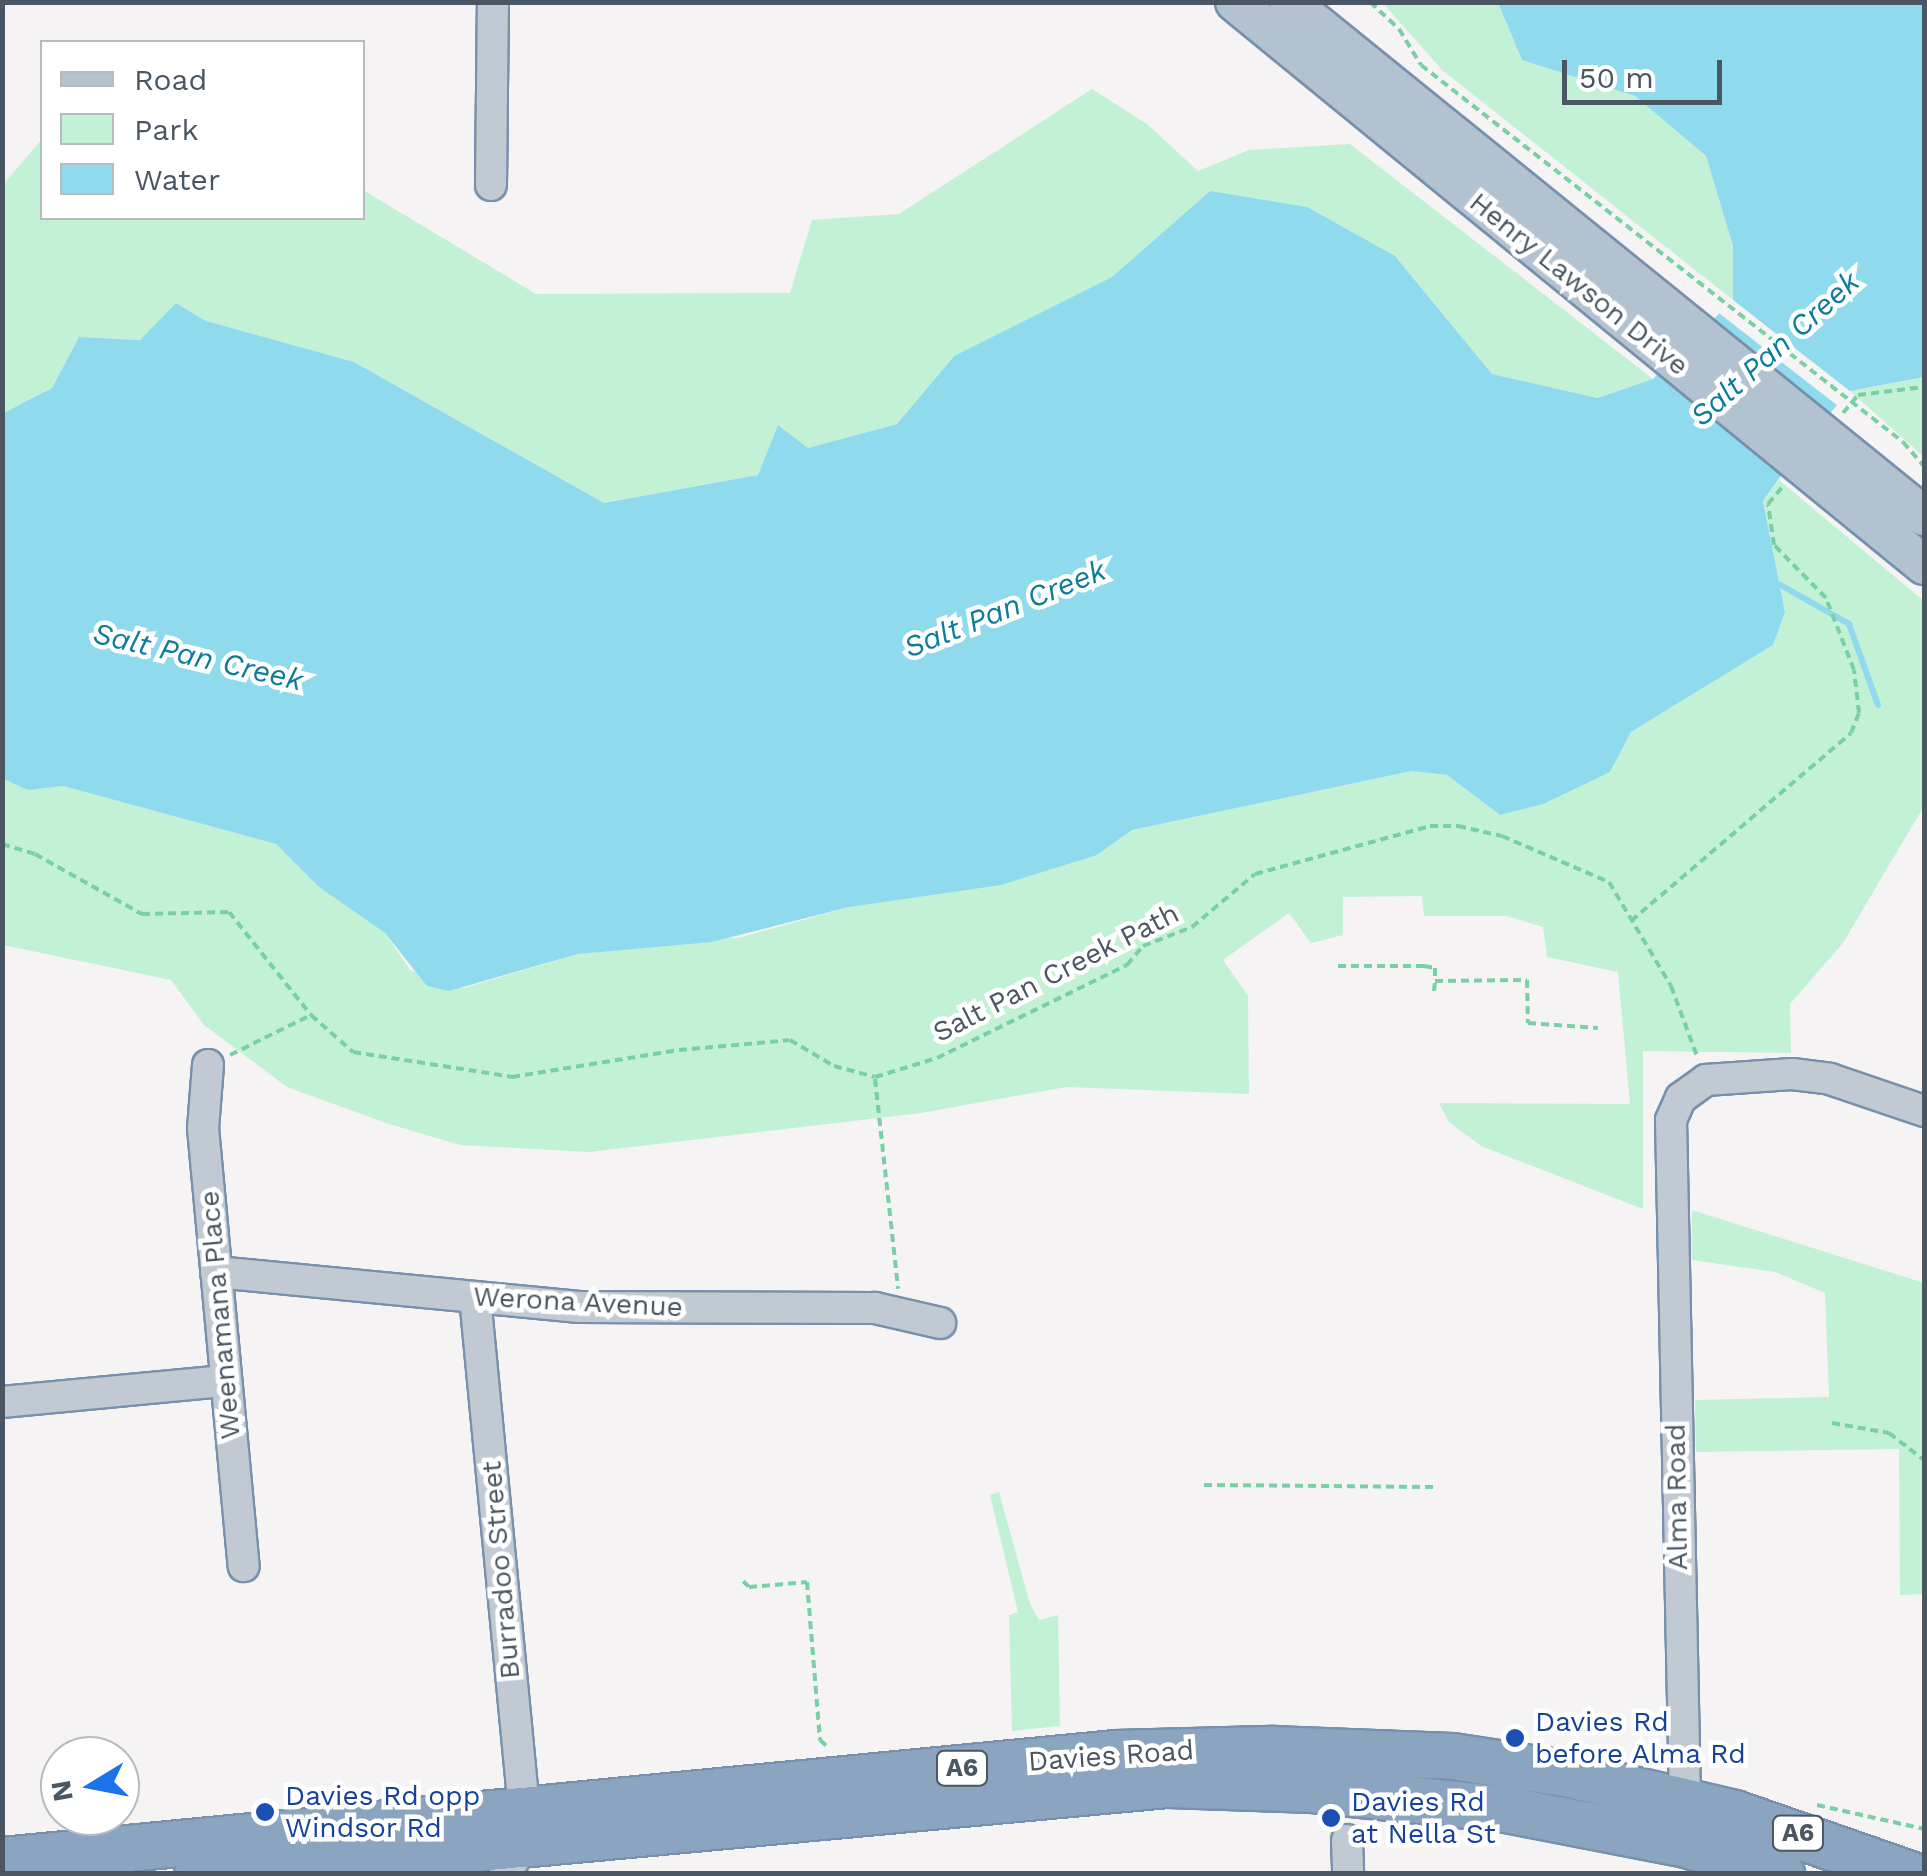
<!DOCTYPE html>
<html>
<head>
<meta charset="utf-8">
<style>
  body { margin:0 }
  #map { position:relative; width:1927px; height:1876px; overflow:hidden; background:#f5f3f3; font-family:"Work Sans",sans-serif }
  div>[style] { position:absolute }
  .green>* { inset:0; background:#c3f1d5 }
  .water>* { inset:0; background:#90daee }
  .pier>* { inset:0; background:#f5f3f3; transform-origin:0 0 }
  .stream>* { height:6px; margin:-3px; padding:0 3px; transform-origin:3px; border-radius:3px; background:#90daee }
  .path>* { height:4px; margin-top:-2px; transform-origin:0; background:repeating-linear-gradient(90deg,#7ad0a6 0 8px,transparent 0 13px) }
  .roads { filter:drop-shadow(2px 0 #7690ad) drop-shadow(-2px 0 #7690ad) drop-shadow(0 2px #7690ad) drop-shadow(0 -2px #7690ad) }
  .minor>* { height:30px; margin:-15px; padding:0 15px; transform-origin:15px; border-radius:15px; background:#c1cad2 }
  .major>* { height:38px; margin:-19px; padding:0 19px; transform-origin:19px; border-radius:19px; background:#b3c2d1 }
  .highway>* { height:45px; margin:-22.5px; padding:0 22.5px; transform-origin:22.5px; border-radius:22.5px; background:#8ba5c1 }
  .dots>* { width:28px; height:28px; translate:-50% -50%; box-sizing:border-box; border:5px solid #fff; border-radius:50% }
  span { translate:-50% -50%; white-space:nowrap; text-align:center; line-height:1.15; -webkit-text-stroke:9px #fff; paint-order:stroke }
  .shield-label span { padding:2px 8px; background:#fff; border:2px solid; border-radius:8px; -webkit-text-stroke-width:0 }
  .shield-label { font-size:25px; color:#4a5661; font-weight:700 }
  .street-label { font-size:28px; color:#4a5661 }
  .transit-label { font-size:28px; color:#164399 }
  .left { translate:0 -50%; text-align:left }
  .water-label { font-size:30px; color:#0c7c9b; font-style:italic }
  .frame { position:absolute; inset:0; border:5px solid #4a5661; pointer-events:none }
  .legend { position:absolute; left:40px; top:40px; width:325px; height:180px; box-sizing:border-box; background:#fff; border:2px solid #b7bbc0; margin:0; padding:12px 18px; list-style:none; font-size:30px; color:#4a5661 }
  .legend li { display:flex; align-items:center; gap:20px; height:50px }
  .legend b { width:50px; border:2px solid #b7bbc0 }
  .north { position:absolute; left:40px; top:1736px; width:100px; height:100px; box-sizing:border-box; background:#fff; border:2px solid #b7bbc0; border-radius:50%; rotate:260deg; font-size:28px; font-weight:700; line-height:40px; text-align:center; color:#4a5661 }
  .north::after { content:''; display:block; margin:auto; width:35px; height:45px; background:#1a73e8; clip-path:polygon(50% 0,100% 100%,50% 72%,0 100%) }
  .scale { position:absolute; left:1562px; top:60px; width:160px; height:45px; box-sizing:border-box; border:5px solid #4a5661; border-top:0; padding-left:12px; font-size:30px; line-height:35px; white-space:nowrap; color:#4a5661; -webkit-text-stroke:8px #fff; paint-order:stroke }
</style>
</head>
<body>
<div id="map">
  <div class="green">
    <i style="clip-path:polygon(1383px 3px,1498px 3px,1522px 60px,1635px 96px,1706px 156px,1733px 246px,1733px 300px,1442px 70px)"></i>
    <i style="clip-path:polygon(1092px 89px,1147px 124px,1198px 171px,1249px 150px,1350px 144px,1653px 379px,1596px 398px,1492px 374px,1395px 256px,1210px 191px,1112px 277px,954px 356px,897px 424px,808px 448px,778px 425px,758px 475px,604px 503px,354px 362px,206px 321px,176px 303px,141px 340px,79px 337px,52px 388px,3px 414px,3px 185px,42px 139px,42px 218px,362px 218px,363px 190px,536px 294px,790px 293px,812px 220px,899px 214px)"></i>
    <i style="clip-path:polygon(1924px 377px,1924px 457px,1850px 391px)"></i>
    <i style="clip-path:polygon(1779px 480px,1924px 601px,1924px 806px,1843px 943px,1790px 1004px,1791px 1053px,1643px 1051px,1643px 1209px,1481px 1146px,1449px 1122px,1439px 1103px,1630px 1104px,1618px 972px,1547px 957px,1543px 927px,1507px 916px,1424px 916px,1422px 896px,1343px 897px,1343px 935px,1311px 943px,1289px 913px,1223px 960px,1248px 996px,1249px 1094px,1066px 1087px,921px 1113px,589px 1152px,460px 1145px,386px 1123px,287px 1087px,204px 1025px,171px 980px,3px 945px,2px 779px,28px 789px,63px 786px,276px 844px,319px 887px,385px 933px,410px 970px,464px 988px,578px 954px,742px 937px,849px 907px,1097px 855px,1132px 830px,1413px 771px,1447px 775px,1500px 815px,1610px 772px,1631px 732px,1773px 645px,1785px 612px,1763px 501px)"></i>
    <i style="clip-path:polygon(1692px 1210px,1924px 1283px,1924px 1594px,1900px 1595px,1899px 1449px,1696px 1452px,1695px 1400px,1829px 1397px,1825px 1293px,1775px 1272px,1692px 1260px)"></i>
    <i style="clip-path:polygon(999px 1492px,1030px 1604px,1039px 1620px,1058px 1615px,1060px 1726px,1012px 1731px,1009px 1615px,1018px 1612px,990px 1495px)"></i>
  </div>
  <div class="water">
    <i style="clip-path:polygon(1498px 3px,1924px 3px,1924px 377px,1850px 391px,1808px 438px,1763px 501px,1785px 612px,1773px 645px,1631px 732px,1610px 772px,1543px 804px,1500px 815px,1447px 775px,1412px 771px,1132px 830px,1097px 855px,1001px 885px,849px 907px,712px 942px,578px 954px,449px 991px,427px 986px,385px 933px,319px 887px,276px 844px,63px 786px,28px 790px,3px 779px,2px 414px,52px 388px,79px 337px,140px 340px,176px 303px,206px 321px,354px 362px,604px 503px,758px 475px,778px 425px,808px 448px,897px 424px,954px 356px,1112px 277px,1210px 191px,1307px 207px,1395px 256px,1492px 374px,1597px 398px,1653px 379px,1733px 300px,1733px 246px,1706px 156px,1635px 96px,1522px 60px)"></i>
  </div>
  <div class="pier">
    <i style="left:1728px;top:296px;width:161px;height:19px;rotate:38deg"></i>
  </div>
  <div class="stream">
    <i style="left:1779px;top:584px;width:81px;rotate:29.7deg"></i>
    <i style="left:1849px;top:624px;width:86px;rotate:70.3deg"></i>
  </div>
  <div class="path">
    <i style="left:1370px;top:2px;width:40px;rotate:43deg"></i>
    <i style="left:1399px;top:29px;width:42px;rotate:58.6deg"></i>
    <i style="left:1421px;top:65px;width:612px;rotate:38.03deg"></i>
    <i style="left:1903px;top:442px;width:32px;rotate:49deg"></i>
    <i style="left:1843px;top:413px;width:23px;rotate:-50deg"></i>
    <i style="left:1858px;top:395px;width:66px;rotate:-6.9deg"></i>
    <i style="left:2px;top:844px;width:34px;rotate:17deg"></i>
    <i style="left:35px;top:854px;width:123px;rotate:29.3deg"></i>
    <i style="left:142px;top:914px;width:87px;rotate:-1.3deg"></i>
    <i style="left:229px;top:912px;width:132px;rotate:51.5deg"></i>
    <i style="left:311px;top:1015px;width:56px;rotate:41.4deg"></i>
    <i style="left:353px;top:1052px;width:161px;rotate:8.9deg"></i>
    <i style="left:512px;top:1077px;width:169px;rotate:-9.2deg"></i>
    <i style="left:679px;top:1050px;width:111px;rotate:-5.1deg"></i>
    <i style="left:790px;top:1040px;width:51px;rotate:30.6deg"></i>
    <i style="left:834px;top:1066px;width:42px;rotate:15deg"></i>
    <i style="left:875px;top:1077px;width:65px;rotate:-17deg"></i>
    <i style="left:937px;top:1058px;width:212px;rotate:-26.1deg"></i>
    <i style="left:1127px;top:965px;width:25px;rotate:-50deg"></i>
    <i style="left:1143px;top:946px;width:53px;rotate:-21.2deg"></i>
    <i style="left:1192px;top:927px;width:82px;rotate:-40.1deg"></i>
    <i style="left:1255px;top:874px;width:181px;rotate:-15.3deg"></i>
    <i style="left:1430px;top:826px;width:28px"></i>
    <i style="left:1458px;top:826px;width:45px;rotate:12.8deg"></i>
    <i style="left:1502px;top:836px;width:116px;rotate:23.3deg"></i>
    <i style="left:1609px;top:882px;width:121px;rotate:59.2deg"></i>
    <i style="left:1671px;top:986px;width:78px;rotate:69.7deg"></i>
    <i style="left:1631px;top:921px;width:289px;rotate:-40.5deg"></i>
    <i style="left:1851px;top:733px;width:22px;rotate:-68deg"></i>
    <i style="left:1859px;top:713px;width:43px;rotate:-96.6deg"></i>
    <i style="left:1854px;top:670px;width:77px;rotate:-111.3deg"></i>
    <i style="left:1826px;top:598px;width:74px;rotate:-134.5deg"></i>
    <i style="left:1774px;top:545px;width:41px;rotate:-98.3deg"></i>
    <i style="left:1768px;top:504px;width:23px;rotate:-50deg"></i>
    <i style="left:1338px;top:966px;width:86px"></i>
    <i style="left:1424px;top:966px;width:11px;rotate:10deg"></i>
    <i style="left:1435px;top:968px;width:13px;rotate:90deg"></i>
    <i style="left:1434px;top:991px;width:10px;rotate:-84deg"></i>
    <i style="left:1435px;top:981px;width:92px;rotate:-0.6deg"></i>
    <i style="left:1527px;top:980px;width:43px;rotate:88.7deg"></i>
    <i style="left:1528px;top:1023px;width:70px;rotate:4.1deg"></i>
    <i style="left:230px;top:1055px;width:90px;rotate:-26.3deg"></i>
    <i style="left:875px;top:1079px;width:211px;rotate:83.7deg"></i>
    <i style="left:1832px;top:1423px;width:58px;rotate:10deg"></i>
    <i style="left:1889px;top:1433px;width:44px;rotate:37.6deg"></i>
    <i style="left:1204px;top:1485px;width:229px;rotate:0.5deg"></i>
    <i style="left:743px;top:1581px;width:8px;rotate:45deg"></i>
    <i style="left:749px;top:1587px;width:58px;rotate:-4.9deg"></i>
    <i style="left:807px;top:1582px;width:159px;rotate:85.3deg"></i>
    <i style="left:820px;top:1740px;width:9px;rotate:41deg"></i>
    <i style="left:1817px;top:1805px;width:110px;rotate:12.6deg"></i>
  </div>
  <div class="roads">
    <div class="minor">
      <i style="left:491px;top:185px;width:183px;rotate:-89.4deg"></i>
      <i style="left:208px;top:1065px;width:63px;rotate:94.5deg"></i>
      <i style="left:203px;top:1128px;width:440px;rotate:84.7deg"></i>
      <i style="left:216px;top:1272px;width:365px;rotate:5.5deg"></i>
      <i style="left:579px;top:1307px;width:296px;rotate:0.2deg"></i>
      <i style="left:875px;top:1308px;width:67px;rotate:13deg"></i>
      <i style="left:475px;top:1297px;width:514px;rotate:84.53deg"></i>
      <i style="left:524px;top:1809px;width:34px;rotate:88deg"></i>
      <i style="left:525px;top:1843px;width:37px;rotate:123deg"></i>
      <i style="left:2px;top:1402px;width:225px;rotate:-5.4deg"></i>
      <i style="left:1685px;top:1799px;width:679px;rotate:-91.18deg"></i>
      <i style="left:1671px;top:1120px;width:24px;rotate:-66deg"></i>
      <i style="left:1681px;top:1098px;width:31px;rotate:-36deg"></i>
      <i style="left:1706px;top:1080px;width:86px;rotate:-4deg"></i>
      <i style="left:1792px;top:1074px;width:38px;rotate:7deg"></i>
      <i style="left:1830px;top:1079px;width:99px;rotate:18.8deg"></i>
      <i style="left:1347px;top:1840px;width:34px;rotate:88deg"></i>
    </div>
    <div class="major">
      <i style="left:1235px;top:2px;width:890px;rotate:39.25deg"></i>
      <i style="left:1289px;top:2px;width:817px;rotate:38.99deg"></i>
    </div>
    <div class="highway">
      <i style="left:2px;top:1860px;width:1118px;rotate:-5.49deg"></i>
      <i style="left:1115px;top:1753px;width:158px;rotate:-1.5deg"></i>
      <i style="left:1273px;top:1749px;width:179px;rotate:2.2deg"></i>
      <i style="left:1452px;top:1756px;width:113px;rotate:8.6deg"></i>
      <i style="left:1564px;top:1773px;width:175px;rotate:13.2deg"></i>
      <i style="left:1734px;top:1813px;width:185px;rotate:19.2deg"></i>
      <i style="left:197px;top:1874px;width:975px;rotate:-5.3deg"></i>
      <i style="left:1168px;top:1784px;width:144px;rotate:2deg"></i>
      <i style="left:1312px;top:1789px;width:194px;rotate:5.9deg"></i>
      <i style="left:1505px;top:1809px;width:184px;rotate:10.9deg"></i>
      <i style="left:1686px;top:1844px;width:100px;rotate:17.5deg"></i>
    </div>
  </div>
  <div class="dots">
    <i style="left:1515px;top:1738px;background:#1a4fb4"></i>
    <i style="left:265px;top:1812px;background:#1a4fb4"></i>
    <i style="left:1331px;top:1818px;background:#1a4fb4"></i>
  </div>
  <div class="shield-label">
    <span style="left:962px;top:1768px">A6</span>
    <span style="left:1798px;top:1833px">A6</span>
  </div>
  <div class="street-label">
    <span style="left:1579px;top:284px;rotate:39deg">Henry Lawson Drive</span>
    <span style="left:1056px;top:973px;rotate:-27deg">Salt Pan Creek Path</span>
    <span style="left:578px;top:1302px;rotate:3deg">Werona Avenue</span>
    <span style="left:220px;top:1315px;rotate:-95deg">Weenamana Place</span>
    <span style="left:1677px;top:1497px;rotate:-91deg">Alma Road</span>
    <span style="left:501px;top:1570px;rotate:-95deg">Burradoo Street</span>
    <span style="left:1111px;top:1756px;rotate:-4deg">Davies Road</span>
  </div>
  <div class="transit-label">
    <span class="left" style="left:1535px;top:1738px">Davies Rd<br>before Alma Rd</span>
    <span class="left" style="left:285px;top:1812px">Davies Rd opp<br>Windsor Rd</span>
    <span class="left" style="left:1351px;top:1818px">Davies Rd<br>at Nella St</span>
  </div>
  <div class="water-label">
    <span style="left:1775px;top:349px;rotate:-42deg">Salt Pan Creek</span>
    <span style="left:1005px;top:609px;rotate:-22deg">Salt Pan Creek</span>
    <span style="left:198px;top:657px;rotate:13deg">Salt Pan Creek</span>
  </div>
  <div class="frame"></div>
  <ul class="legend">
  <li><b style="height:12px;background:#b3c2d1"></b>Road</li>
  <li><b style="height:28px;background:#c3f1d5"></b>Park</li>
  <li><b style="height:28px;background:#90daee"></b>Water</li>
  </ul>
  <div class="north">N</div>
  <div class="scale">50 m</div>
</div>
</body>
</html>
